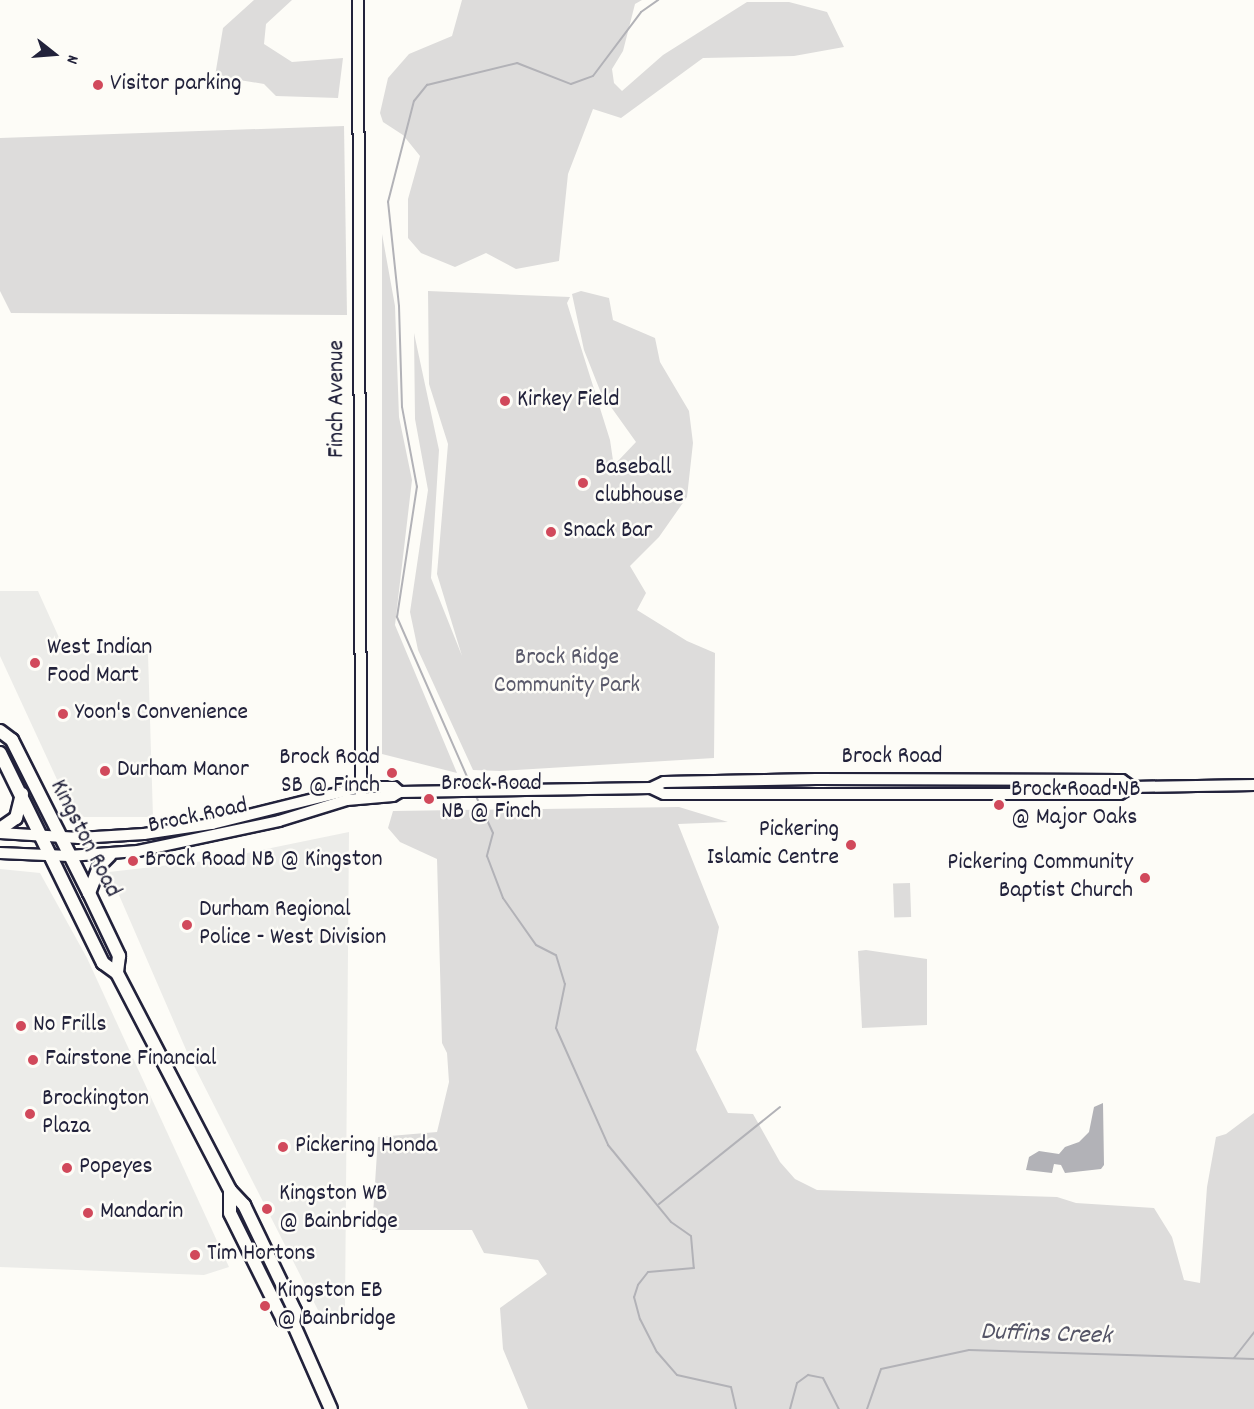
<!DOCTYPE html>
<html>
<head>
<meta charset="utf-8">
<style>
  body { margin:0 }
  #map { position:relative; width:1254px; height:1409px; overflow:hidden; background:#fdfcf7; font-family:Dekko,sans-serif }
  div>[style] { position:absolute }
  .built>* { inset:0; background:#ecece9 }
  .green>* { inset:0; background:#dddcdb; transform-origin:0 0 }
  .water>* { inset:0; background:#b2b2b7 }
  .stream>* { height:2px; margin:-1px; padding:0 1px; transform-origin:1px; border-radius:1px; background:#b2b2b7 }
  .roads { filter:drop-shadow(2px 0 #22223b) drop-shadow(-2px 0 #22223b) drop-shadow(0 2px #22223b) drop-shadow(0 -2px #22223b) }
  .secondary>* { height:10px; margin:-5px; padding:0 5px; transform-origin:5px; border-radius:5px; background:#fdfcf7 }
  .primary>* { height:12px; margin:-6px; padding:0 6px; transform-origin:6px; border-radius:6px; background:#fdfcf7 }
  .dots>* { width:16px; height:16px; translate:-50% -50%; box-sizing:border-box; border:3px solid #fdfcf7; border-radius:50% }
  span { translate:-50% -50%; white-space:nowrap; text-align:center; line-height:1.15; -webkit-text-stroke:5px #fdfcf7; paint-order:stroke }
  .poi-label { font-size:24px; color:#22223b }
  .left { translate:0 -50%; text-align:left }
  .right { translate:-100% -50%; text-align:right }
  .street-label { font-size:24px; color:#22223b }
  .park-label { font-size:24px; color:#5a5a6b }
  .water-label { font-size:26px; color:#545466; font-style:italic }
  .north { position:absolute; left:24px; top:24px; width:60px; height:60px; -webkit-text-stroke:4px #fdfcf7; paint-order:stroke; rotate:107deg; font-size:16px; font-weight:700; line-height:24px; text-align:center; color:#22223b }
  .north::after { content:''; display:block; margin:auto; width:21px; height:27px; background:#22223b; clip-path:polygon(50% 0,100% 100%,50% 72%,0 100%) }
</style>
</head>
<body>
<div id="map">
  <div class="built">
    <i style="clip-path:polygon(0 591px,38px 591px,66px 653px,148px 654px,153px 817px,84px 817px,72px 812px,0 656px)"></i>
    <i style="clip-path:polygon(349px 832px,345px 1310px,323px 1320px,187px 1052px,109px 872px,213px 860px)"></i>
    <i style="clip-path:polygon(0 869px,40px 873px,87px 958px,229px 1267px,204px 1275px,0 1267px)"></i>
  </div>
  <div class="green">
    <i style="clip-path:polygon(254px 0,292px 0,266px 24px,264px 44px,292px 62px,343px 58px,338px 98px,276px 96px,264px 84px,215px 76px,223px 28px)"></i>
    <i style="clip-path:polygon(462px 0,642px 0,635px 4px,623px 51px,612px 69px,614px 83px,622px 91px,663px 55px,747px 2px,789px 2px,827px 12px,844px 47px,794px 56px,703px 58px,621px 118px,593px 109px,568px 174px,559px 261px,516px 269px,486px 253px,455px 267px,421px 253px,408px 238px,408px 199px,420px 156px,403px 135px,383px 122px,380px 113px,388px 78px,409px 54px,452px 36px)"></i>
    <i style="clip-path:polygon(344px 126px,347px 315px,11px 313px,0 291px,0 138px)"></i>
    <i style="clip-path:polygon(382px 234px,395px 306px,399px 417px,412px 480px,395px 625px,457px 773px,382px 754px)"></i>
    <i style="clip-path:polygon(428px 291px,570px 297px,567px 303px,610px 440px,615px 474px,617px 462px,636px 442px,601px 393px,584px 350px,572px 294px,581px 291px,609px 298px,613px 320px,655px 338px,660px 362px,689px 411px,693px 443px,687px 497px,659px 537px,630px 566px,646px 593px,637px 610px,687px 641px,715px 653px,714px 758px,500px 771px,473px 770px,418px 650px,410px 612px,428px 490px,415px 419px,414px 333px,439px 450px,431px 578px,462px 656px,437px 574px,448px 444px,429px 384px)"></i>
    <i style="clip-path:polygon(679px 807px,728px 822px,678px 824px,719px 927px,696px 1050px,728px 1113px,753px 1114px,780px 1162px,795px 1179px,817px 1190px,1057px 1197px,1076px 1203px,1154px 1208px,1172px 1237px,1184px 1280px,1200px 1283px,1207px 1187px,1216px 1137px,1226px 1134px,1254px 1113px,1254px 1409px,528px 1409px,503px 1349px,500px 1308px,547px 1274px,538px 1260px,484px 1253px,472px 1230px,372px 1230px,378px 1137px,437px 1132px,449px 1082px,447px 1053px,442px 1043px,437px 859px,400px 842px,388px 828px,393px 811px)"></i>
    <i style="left:910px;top:883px;width:34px;height:17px;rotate:88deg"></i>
    <i style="clip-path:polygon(866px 950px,927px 959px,927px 1025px,862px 1028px,858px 951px)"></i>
  </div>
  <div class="water">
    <i style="clip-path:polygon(1103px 1103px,1104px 1165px,1101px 1169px,1065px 1173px,1061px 1165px,1054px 1164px,1052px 1173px,1026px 1170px,1029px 1157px,1039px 1151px,1059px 1154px,1065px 1147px,1079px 1142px,1089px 1132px,1094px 1107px)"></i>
  </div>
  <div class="stream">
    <i style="left:472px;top:788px;width:187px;rotate:-113.7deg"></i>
    <i style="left:397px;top:617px;width:132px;rotate:-81.3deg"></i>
    <i style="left:417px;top:487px;width:81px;rotate:-100.6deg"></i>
    <i style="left:402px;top:407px;width:101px;rotate:-91.7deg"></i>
    <i style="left:399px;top:306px;width:105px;rotate:-96deg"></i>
    <i style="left:388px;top:202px;width:104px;rotate:-75.6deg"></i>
    <i style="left:414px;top:101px;width:21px;rotate:-51deg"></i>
    <i style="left:427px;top:85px;width:93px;rotate:-13.7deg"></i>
    <i style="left:517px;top:63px;width:58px;rotate:21.3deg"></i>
    <i style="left:571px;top:84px;width:23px;rotate:-20deg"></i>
    <i style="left:593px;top:76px;width:80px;rotate:-53.1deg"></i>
    <i style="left:641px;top:12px;width:21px;rotate:-35deg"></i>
    <i style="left:475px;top:794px;width:43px;rotate:65.2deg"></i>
    <i style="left:493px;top:833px;width:24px;rotate:105deg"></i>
    <i style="left:487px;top:856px;width:45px;rotate:69.1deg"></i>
    <i style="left:503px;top:898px;width:57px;rotate:54.9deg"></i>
    <i style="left:536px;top:945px;width:22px;rotate:27deg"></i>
    <i style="left:556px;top:955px;width:30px;rotate:73deg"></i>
    <i style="left:565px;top:984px;width:45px;rotate:101.6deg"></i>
    <i style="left:556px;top:1028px;width:128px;rotate:66deg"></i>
    <i style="left:608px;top:1145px;width:99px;rotate:50.7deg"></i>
    <i style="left:671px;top:1222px;width:24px;rotate:35deg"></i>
    <i style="left:691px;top:1236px;width:32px;rotate:85deg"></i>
    <i style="left:694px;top:1268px;width:46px;rotate:175deg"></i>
    <i style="left:648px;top:1272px;width:16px;rotate:128deg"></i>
    <i style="left:638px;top:1285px;width:13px;rotate:108deg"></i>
    <i style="left:634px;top:1297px;width:23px;rotate:75deg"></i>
    <i style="left:640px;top:1319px;width:37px;rotate:63deg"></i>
    <i style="left:657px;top:1352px;width:30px;rotate:49deg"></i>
    <i style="left:677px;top:1375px;width:55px;rotate:12.5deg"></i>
    <i style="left:731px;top:1387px;width:23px;rotate:77deg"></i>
    <i style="left:659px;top:1204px;width:155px;rotate:-38.7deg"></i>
    <i style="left:1234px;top:1358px;width:33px;rotate:-52deg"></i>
    <i style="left:790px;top:1409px;width:27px;rotate:-75deg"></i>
    <i style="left:797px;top:1383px;width:14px;rotate:-36deg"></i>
    <i style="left:808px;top:1375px;width:15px;rotate:11deg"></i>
    <i style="left:823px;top:1378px;width:35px;rotate:63deg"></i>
    <i style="left:867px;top:1409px;width:42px;rotate:-70.7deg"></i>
    <i style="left:881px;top:1369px;width:90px;rotate:-12.2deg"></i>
    <i style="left:969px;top:1350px;width:285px;rotate:1.8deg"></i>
  </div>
  <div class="roads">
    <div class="secondary">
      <i style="left:358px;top:0;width:798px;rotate:89.78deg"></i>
      <i style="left:651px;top:788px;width:14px;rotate:25deg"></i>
      <i style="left:664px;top:794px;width:456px"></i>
      <i style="left:1120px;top:794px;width:14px;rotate:-30deg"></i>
      <i style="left:1132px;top:787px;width:122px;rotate:-0.9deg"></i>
      <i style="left:0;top:833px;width:79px;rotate:3.6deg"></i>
      <i style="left:79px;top:838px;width:65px;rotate:-3.5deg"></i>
      <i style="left:144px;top:834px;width:69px;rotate:-8.4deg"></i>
      <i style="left:212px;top:824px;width:154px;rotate:-13.9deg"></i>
      <i style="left:361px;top:787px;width:33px"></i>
      <i style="left:394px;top:787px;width:8px;rotate:40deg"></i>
      <i style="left:0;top:853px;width:69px;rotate:2.5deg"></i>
      <i style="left:69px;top:856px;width:69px;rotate:-4.1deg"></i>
      <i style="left:138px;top:851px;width:144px;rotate:-12deg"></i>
      <i style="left:279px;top:821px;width:71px;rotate:-17.2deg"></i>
      <i style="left:347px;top:800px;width:46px;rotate:-5deg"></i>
      <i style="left:393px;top:796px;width:8px;rotate:-30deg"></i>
      <i style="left:400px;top:792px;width:251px;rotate:-0.9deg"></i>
      <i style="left:651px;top:788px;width:14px;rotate:-25deg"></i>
      <i style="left:664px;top:782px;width:152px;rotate:-1.1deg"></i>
      <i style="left:816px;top:779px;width:306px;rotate:0.2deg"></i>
      <i style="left:1122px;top:780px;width:12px;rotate:35deg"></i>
    </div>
    <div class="primary">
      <i style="left:0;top:731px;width:15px;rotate:37deg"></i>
      <i style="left:12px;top:740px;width:171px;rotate:63.3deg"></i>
      <i style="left:89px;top:893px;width:70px;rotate:64.5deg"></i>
      <i style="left:119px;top:956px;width:17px;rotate:97deg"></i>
      <i style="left:0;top:753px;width:234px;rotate:63.9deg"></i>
      <i style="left:103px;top:963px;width:17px;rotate:36deg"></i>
      <i style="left:117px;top:973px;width:245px;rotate:62.5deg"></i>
      <i style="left:230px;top:1190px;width:21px;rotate:47deg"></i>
      <i style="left:244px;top:1205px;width:118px;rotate:64.3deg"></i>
      <i style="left:295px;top:1311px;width:12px;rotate:99deg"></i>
      <i style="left:293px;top:1323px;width:94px;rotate:66.2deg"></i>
      <i style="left:0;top:829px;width:19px;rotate:-35deg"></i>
      <i style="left:16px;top:818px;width:25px;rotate:-76deg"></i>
      <i style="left:89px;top:893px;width:30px;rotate:-69deg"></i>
      <i style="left:100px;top:865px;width:14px;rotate:-45deg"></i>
      <i style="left:230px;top:1190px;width:23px;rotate:90deg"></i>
      <i style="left:230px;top:1213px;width:119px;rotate:63.6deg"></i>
      <i style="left:283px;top:1320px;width:10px;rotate:17deg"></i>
    </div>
  </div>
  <div class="dots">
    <i style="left:98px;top:85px;background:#d1495b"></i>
    <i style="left:505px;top:401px;background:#d1495b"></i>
    <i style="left:583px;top:483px;background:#d1495b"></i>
    <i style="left:551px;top:532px;background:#d1495b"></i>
    <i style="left:35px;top:663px;background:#d1495b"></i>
    <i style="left:63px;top:714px;background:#d1495b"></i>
    <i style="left:105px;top:771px;background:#d1495b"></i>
    <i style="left:392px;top:773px;background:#d1495b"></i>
    <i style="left:429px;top:799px;background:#d1495b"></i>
    <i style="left:999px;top:805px;background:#d1495b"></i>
    <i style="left:851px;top:845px;background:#d1495b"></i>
    <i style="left:133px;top:861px;background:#d1495b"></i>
    <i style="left:1145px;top:878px;background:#d1495b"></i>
    <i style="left:187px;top:925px;background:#d1495b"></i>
    <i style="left:21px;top:1026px;background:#d1495b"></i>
    <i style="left:33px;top:1060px;background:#d1495b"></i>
    <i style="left:30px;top:1114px;background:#d1495b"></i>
    <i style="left:283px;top:1147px;background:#d1495b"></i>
    <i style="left:67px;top:1168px;background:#d1495b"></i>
    <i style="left:267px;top:1209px;background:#d1495b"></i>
    <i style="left:88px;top:1213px;background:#d1495b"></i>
    <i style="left:195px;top:1255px;background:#d1495b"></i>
    <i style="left:265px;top:1306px;background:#d1495b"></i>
  </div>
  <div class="poi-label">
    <span class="left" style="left:110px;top:85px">Visitor parking</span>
    <span class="left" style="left:517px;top:401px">Kirkey Field</span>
    <span class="left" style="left:595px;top:483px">Baseball<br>clubhouse</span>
    <span class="left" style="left:563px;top:532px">Snack Bar</span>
    <span class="left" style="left:47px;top:663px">West Indian<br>Food Mart</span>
    <span class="left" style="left:75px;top:714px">Yoon's Convenience</span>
    <span class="right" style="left:380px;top:773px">Brock Road<br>SB @ Finch</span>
    <span class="left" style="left:117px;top:771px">Durham Manor</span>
    <span class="left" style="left:441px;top:799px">Brock Road<br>NB @ Finch</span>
    <span class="left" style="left:1011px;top:805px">Brock Road NB<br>@ Major Oaks</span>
    <span class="right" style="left:839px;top:845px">Pickering<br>Islamic Centre</span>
    <span class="left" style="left:145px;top:861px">Brock Road NB @ Kingston</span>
    <span class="right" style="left:1133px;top:878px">Pickering Community<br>Baptist Church</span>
    <span class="left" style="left:199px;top:925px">Durham Regional<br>Police - West Division</span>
    <span class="left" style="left:33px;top:1026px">No Frills</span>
    <span class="left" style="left:45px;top:1060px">Fairstone Financial</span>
    <span class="left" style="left:42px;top:1114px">Brockington<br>Plaza</span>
    <span class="left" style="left:295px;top:1147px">Pickering Honda</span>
    <span class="left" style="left:79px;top:1168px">Popeyes</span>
    <span class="left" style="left:279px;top:1209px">Kingston WB<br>@ Bainbridge</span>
    <span class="left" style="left:100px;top:1213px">Mandarin</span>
    <span class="left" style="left:207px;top:1255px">Tim Hortons</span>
    <span class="left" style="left:277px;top:1306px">Kingston EB<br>@ Bainbridge</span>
  </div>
  <div class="street-label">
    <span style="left:338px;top:399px;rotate:-90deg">Finch Avenue</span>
    <span style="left:892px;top:758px">Brock Road</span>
    <span style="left:198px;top:817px;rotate:-12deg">Brock Road</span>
    <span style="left:84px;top:839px;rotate:63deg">Kingston Road</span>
  </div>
  <div class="park-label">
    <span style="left:567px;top:673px">Brock Ridge<br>Community Park</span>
  </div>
  <div class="water-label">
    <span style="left:1046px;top:1335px;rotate:2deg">Duffins Creek</span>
  </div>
  <div class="north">N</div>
</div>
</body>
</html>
